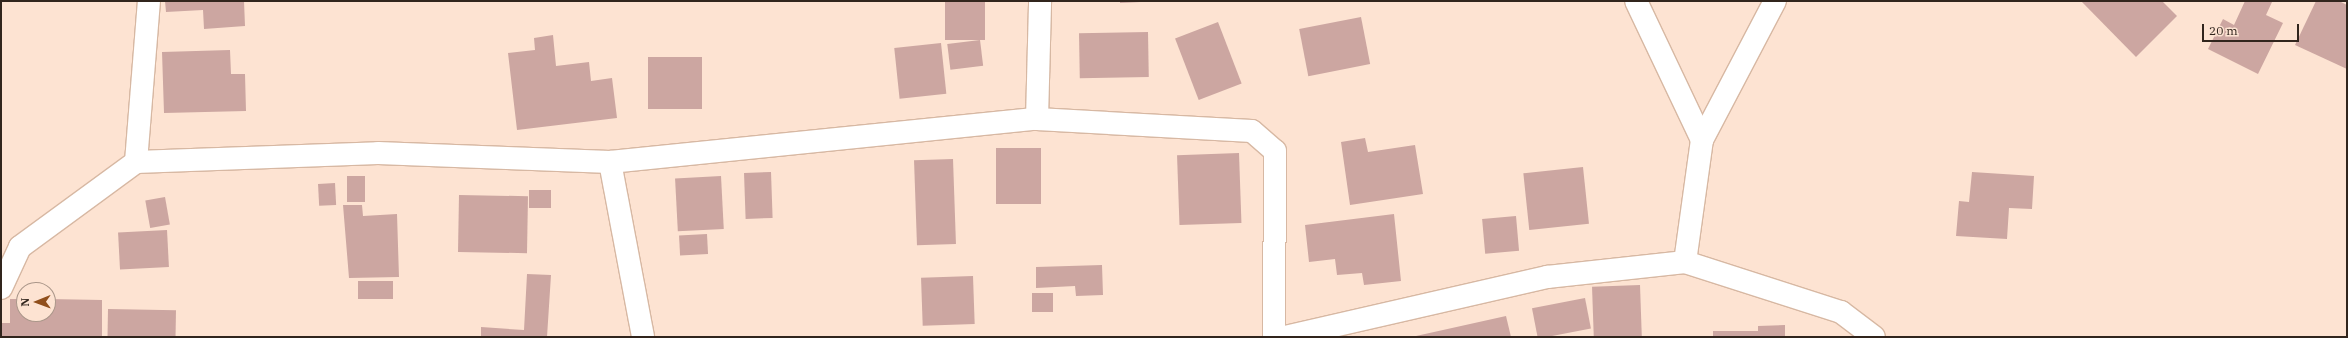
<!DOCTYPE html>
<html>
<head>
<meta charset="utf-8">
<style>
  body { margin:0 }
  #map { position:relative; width:2348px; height:338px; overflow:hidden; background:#fde3d2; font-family:"IBM Plex Serif",serif }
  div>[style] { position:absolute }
  .building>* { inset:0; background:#cca6a1; transform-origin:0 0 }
  .roads { filter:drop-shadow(1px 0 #d7b8a3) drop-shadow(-1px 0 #d7b8a3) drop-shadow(0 1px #d7b8a3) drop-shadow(0 -1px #d7b8a3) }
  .minor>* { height:22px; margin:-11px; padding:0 11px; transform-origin:11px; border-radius:11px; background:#fff }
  span { translate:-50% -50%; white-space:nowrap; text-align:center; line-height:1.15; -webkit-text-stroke:4px #fde3d2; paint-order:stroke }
  .frame { position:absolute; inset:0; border:2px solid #31251d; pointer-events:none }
  .north { position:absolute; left:16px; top:282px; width:40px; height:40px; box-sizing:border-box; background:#fde3d2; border:1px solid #ab978a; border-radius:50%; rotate:269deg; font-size:11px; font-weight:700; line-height:16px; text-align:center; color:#31251d }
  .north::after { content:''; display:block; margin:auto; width:14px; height:18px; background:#904f1c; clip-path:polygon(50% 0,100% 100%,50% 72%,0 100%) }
  .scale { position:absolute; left:2202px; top:24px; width:97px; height:18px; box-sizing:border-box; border:2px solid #31251d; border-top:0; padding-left:5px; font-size:12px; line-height:14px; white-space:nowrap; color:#31251d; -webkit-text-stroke:3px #fde3d2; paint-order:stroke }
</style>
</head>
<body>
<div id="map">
  <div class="building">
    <i style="clip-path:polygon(165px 1px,244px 1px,245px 26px,204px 29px,203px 10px,166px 12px)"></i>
    <i style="left:945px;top:1px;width:40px;height:39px"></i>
    <i style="clip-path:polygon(1120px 1px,1141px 1px,1141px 2px,1120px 3px)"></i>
    <i style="clip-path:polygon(2081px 1px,2162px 1px,2177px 16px,2136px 57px)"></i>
    <i style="clip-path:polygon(2245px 1px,2272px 2px,2266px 15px,2283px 23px,2258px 74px,2208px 49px,2223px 19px,2234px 25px)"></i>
    <i style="clip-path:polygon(2316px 1px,2339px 1px,2347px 5px,2347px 69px,2295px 45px)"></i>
    <i style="left:1361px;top:17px;width:48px;height:63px;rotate:79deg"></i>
    <i style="left:1218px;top:22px;width:66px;height:46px;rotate:69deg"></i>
    <i style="left:1148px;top:32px;width:45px;height:69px;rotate:89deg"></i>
    <i style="clip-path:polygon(553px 35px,556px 66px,589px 62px,591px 81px,612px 78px,617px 118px,517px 130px,508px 53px,535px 50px,534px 38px)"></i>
    <i style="left:980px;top:40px;width:26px;height:33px;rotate:83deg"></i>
    <i style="left:941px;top:43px;width:51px;height:47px;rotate:84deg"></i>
    <i style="clip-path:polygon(230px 50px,231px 74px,245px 74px,246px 111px,164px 113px,162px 52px)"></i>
    <i style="left:648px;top:57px;width:54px;height:52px"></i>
    <i style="clip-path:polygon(1365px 138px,1368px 152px,1415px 145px,1423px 194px,1350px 205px,1341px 142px)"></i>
    <i style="left:996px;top:148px;width:45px;height:56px"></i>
    <i style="left:1239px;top:153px;width:70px;height:62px;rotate:88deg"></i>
    <i style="left:953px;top:159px;width:85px;height:39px;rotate:88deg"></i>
    <i style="left:1583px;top:167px;width:57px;height:60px;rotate:84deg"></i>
    <i style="left:771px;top:172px;width:46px;height:27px;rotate:88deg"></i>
    <i style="clip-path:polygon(1972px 172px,2034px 176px,2032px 209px,2009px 208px,2007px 239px,1956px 236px,1959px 201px,1969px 202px)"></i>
    <i style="left:347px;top:176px;width:18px;height:26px"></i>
    <i style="left:721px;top:176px;width:53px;height:46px;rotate:87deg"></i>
    <i style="left:335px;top:183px;width:22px;height:17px;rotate:87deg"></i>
    <i style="left:529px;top:190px;width:22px;height:18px"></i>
    <i style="left:459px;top:195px;width:69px;height:57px;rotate:1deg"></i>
    <i style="left:165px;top:197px;width:28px;height:20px;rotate:80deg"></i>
    <i style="clip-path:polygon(343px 205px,362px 205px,363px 216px,397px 214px,399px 277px,349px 278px)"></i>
    <i style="clip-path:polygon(1394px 214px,1401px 281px,1364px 285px,1362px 273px,1337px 275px,1335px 259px,1309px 262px,1305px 225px)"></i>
    <i style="left:1516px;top:216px;width:35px;height:34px;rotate:85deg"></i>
    <i style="left:167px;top:230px;width:37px;height:49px;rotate:87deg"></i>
    <i style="left:707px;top:234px;width:20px;height:28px;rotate:87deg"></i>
    <i style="clip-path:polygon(1102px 265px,1103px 295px,1076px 296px,1075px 286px,1036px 288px,1036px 267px)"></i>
    <i style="clip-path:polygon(527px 274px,551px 275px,547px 337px,481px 337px,481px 327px,524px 330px)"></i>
    <i style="left:973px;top:276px;width:48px;height:52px;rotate:88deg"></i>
    <i style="left:358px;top:281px;width:35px;height:18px"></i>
    <i style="left:1640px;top:285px;width:52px;height:48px;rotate:88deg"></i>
    <i style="left:1053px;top:293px;width:19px;height:21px;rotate:90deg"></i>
    <i style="left:1585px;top:298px;width:31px;height:54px;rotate:79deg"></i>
    <i style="clip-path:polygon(10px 299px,24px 299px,24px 314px,48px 314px,48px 299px,102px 300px,102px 337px,1px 337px,1px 323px,10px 323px)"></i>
    <i style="left:108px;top:309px;width:68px;height:28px;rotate:1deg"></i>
    <i style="clip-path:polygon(1506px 316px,1511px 337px,1416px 337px,1416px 336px)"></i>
    <i style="clip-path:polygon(1785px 325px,1785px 337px,1713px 337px,1713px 331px,1758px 331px,1758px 326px)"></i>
  </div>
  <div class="roads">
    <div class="minor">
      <i style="left:1636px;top:1px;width:154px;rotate:64.6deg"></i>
      <i style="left:1037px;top:119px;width:118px;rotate:-88.5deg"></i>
      <i style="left:136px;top:162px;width:162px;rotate:-85.4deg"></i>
      <i style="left:610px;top:162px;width:178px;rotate:79.3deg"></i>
      <i style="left:1685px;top:262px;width:123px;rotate:-82.1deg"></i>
      <i style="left:1702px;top:140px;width:157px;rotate:-62.3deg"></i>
      <i style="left:1px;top:288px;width:45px;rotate:-65.1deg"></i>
      <i style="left:20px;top:247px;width:144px;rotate:-36.2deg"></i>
      <i style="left:136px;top:162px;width:242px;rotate:-2.1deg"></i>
      <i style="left:378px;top:153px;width:232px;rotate:2.2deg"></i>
      <i style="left:610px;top:162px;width:429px;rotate:-5.8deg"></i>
      <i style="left:1037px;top:119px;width:215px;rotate:3.2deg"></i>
      <i style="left:1252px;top:131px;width:30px;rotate:41deg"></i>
      <i style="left:1275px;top:151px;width:186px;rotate:90.3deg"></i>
      <i style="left:1285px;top:337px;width:269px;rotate:-12.9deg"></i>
      <i style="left:1547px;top:277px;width:139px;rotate:-6.2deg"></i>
      <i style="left:1685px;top:262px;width:164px;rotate:17.8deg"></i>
      <i style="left:1841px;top:312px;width:41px;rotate:37.1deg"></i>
    </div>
  </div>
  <div class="frame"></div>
  <div class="north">N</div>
  <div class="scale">20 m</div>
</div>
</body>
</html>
